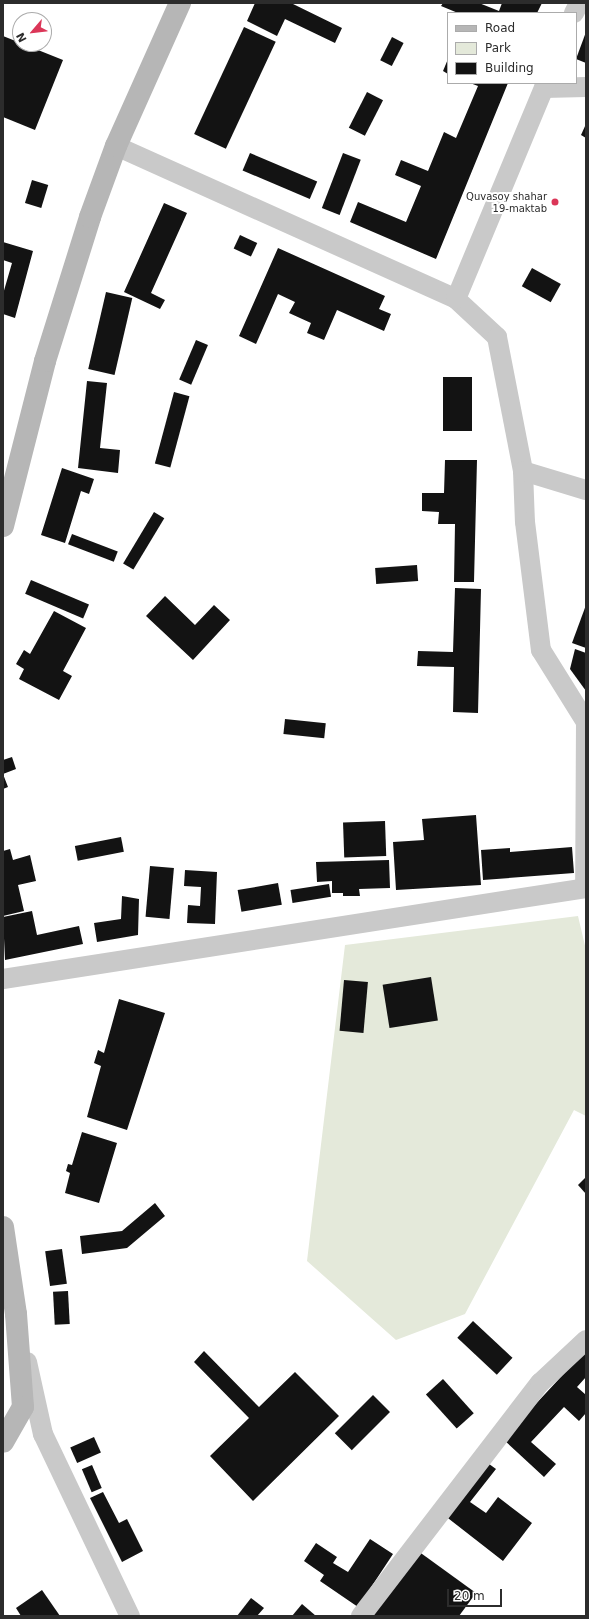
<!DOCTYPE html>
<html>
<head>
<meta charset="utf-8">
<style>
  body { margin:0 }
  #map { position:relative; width:589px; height:1619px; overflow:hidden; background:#fff; font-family:"DejaVu Sans",sans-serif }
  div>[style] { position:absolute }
  .green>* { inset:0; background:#e4e9da }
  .building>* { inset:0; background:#131313; transform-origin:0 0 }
  .street>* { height:20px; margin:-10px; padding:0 10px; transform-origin:10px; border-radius:10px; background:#c9c9c9 }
  .secondary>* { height:22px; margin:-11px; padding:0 11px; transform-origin:11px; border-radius:11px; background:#b6b6b6 }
  .dots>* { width:11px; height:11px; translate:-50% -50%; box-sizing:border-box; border:2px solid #fff; border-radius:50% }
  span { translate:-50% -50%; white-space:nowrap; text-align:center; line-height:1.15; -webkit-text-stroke:4px #fff; paint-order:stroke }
  .poi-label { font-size:10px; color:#2c2c2c }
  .right { translate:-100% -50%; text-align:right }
  .frame { position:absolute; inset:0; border:4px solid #2c2c2c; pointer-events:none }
  .legend { position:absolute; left:447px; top:12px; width:130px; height:72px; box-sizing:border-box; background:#fff; border:1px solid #ababab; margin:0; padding:5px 7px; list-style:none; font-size:12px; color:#2c2c2c }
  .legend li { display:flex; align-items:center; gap:8px; height:20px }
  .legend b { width:20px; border:1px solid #ababab }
  .north { position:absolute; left:12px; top:12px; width:40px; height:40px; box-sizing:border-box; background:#fff; border:1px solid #ababab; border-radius:50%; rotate:242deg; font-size:11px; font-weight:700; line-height:16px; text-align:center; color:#2c2c2c }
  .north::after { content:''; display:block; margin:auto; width:14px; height:18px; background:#db3658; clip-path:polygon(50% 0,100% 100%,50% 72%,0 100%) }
  .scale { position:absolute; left:447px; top:1589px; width:55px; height:18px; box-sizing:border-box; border:2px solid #2c2c2c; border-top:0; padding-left:5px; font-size:12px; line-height:14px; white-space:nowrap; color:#2c2c2c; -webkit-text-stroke:3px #fff; paint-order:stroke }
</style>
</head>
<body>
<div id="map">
  <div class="green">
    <i style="clip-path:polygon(578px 916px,586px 950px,586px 1116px,574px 1110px,465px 1314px,396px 1340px,307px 1261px,345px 945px)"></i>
  </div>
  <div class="building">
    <i style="clip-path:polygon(255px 3px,291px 3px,342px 28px,335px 43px,285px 19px,277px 36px,247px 21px)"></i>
    <i style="clip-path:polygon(443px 3px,479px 3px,499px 11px,502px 3px,542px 3px,537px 13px,458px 13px,441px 6px)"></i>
    <i style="left:244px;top:27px;width:35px;height:118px;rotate:25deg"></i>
    <i style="clip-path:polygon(586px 32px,586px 63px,576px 59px)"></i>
    <i style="clip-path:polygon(3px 36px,63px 60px,35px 130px,3px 117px)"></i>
    <i style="left:392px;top:37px;width:13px;height:26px;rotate:27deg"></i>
    <i style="clip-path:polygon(448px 59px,448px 74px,443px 71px)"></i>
    <i style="clip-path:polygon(470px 83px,508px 83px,436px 259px,350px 222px,358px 202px,406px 222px,421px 186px,395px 175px,401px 160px,428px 171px,444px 132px,456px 138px,478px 86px)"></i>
    <i style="left:367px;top:92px;width:18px;height:40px;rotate:27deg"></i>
    <i style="clip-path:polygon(586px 124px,586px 138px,581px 135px)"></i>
    <i style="left:250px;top:153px;width:73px;height:19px;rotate:23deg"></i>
    <i style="left:343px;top:153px;width:19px;height:59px;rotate:21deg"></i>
    <i style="left:32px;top:180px;width:17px;height:24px;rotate:17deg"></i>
    <i style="clip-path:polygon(164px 203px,187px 213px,151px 293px,165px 300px,160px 309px,124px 292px)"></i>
    <i style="left:240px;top:235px;width:19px;height:15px;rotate:25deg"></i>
    <i style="clip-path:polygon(3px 242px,33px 251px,15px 318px,3px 314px,3px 294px,12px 263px,3px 260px)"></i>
    <i style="clip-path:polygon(278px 248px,385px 296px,379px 309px,391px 314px,384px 331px,337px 310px,324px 340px,307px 333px,311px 323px,289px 313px,295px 302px,278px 294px,256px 344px,239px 336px)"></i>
    <i style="left:532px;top:268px;width:33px;height:21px;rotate:29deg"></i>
    <i style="left:106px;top:292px;width:27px;height:79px;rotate:13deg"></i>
    <i style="left:196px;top:340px;width:13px;height:43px;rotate:23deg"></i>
    <i style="left:443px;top:377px;width:29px;height:54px"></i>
    <i style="clip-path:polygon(87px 381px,107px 383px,100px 448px,120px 450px,118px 473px,78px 468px)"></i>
    <i style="left:174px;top:392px;width:16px;height:74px;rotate:15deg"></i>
    <i style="clip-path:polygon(445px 460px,477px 460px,474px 582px,454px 582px,455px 524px,438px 524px,439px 512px,422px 511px,422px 493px,444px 493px)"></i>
    <i style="clip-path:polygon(62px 468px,94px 479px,89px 494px,81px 491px,65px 543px,41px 535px)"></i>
    <i style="left:154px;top:512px;width:12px;height:60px;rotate:31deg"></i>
    <i style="left:72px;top:534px;width:49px;height:11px;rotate:21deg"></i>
    <i style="left:417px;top:565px;width:16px;height:42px;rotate:86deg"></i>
    <i style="left:31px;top:580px;width:63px;height:15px;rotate:23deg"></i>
    <i style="clip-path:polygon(455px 588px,481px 589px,478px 713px,453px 712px,454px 667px,417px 666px,418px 651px,453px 652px)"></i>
    <i style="clip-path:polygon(165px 596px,195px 625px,214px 605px,230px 620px,193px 660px,146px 616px)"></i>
    <i style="clip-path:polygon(586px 605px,586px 648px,572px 643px)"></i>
    <i style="clip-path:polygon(54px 611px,86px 628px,63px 671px,72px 676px,59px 700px,19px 679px,24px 669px,16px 664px,24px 650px,30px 654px)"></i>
    <i style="clip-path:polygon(575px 649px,586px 653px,586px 691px,570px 669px)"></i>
    <i style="left:285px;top:719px;width:41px;height:15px;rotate:6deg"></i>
    <i style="clip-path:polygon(12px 757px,16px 769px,3px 774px,8px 787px,3px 789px,3px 760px)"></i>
    <i style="clip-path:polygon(476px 815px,481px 885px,396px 890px,393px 842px,424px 840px,422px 819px)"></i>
    <i style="left:385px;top:821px;width:35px;height:42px;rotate:88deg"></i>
    <i style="left:121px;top:837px;width:15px;height:47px;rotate:79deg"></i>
    <i style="clip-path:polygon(572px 847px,574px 873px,483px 880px,481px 850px,510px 848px,510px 852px)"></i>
    <i style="clip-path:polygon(10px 849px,13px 860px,30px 855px,36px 881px,18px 885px,24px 911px,3px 916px,3px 851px)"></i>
    <i style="clip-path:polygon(389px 860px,390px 888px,359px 889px,360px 896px,343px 896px,343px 893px,332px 893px,332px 881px,317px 882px,316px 862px)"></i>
    <i style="left:150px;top:866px;width:24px;height:51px;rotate:5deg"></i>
    <i style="clip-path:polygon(185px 870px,217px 872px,215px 924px,187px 923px,188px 905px,200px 906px,201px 887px,184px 886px)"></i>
    <i style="left:278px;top:883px;width:22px;height:41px;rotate:80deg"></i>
    <i style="left:329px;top:884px;width:13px;height:39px;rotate:81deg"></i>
    <i style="clip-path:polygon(122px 896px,139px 899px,138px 935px,97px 942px,94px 923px,121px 919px)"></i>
    <i style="clip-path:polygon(32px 911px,37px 935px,79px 926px,83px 944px,5px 960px,3px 917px)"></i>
    <i style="left:431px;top:977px;width:44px;height:49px;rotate:81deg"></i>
    <i style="left:344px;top:980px;width:24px;height:51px;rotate:5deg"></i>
    <i style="clip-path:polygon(119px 999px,165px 1013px,127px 1130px,87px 1117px,101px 1066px,94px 1063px,98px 1050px,104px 1053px)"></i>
    <i style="clip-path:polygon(82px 1132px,117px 1143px,99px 1203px,65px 1193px,70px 1173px,66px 1171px,68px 1164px,72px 1165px)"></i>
    <i style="clip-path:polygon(586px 1177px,586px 1194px,578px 1185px)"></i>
    <i style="clip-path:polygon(155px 1203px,165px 1216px,127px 1248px,82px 1254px,80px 1236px,122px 1231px)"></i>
    <i style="left:62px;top:1249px;width:35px;height:17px;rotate:82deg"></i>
    <i style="left:68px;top:1291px;width:33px;height:15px;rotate:87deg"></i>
    <i style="left:473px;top:1321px;width:54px;height:23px;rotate:43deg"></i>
    <i style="clip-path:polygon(586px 1350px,586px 1377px,577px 1387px,586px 1395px,586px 1413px,579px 1421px,564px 1407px,531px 1442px,556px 1464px,544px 1477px,503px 1439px)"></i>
    <i style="clip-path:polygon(204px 1351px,259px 1407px,295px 1372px,339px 1416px,253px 1501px,210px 1456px,249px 1418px,194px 1362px)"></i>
    <i style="left:443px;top:1379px;width:46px;height:23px;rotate:48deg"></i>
    <i style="left:373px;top:1395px;width:24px;height:54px;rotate:45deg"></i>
    <i style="left:94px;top:1437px;width:17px;height:26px;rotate:66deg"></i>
    <i style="clip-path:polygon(485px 1461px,496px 1469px,470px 1502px,486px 1513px,498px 1497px,532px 1523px,503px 1561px,444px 1515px)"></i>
    <i style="left:92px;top:1465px;width:25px;height:11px;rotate:67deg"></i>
    <i style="clip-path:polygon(103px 1492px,119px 1523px,127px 1519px,143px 1551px,122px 1562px,90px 1498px)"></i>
    <i style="clip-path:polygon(370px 1539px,393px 1554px,358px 1607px,320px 1581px,324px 1575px,304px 1561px,316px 1543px,337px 1557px,333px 1563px,348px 1572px)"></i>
    <i style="clip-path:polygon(418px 1551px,476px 1593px,459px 1616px,371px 1616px)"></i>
    <i style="clip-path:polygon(42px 1590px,60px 1616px,21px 1616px,16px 1608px)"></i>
    <i style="clip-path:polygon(251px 1598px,264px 1608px,257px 1616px,237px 1616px)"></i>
    <i style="clip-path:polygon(302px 1604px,316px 1616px,292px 1616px)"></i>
  </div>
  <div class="street">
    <i style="left:574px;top:13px;width:11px;rotate:-63deg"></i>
    <i style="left:544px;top:88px;width:42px;rotate:-1.4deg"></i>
    <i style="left:116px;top:146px;width:373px;rotate:24.2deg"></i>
    <i style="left:456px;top:299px;width:56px;rotate:42.8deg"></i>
    <i style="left:497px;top:337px;width:136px;rotate:79deg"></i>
    <i style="left:523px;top:471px;width:51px;rotate:87.8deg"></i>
    <i style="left:525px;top:522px;width:129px;rotate:82.9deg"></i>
    <i style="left:541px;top:650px;width:85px;rotate:58deg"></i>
    <i style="left:586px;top:722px;width:166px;rotate:90.3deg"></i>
    <i style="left:456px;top:299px;width:234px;rotate:-67.4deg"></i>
    <i style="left:523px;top:471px;width:66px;rotate:16.8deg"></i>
    <i style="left:3px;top:979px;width:590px;rotate:-8.87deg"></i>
    <i style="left:27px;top:1362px;width:74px;rotate:77.5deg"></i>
    <i style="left:43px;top:1434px;width:202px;rotate:64.5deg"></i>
    <i style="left:361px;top:1616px;width:294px;rotate:-52.5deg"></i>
    <i style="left:540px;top:1383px;width:63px;rotate:-43.1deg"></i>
  </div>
  <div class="secondary">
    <i style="left:3px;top:526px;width:170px;rotate:-75.7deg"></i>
    <i style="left:45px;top:361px;width:151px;rotate:-72.6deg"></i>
    <i style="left:90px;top:217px;width:76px;rotate:-69.9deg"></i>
    <i style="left:116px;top:146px;width:157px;rotate:-65.9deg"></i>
    <i style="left:3px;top:1227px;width:88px;rotate:81.5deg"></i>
    <i style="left:16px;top:1314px;width:93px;rotate:85.7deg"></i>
    <i style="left:23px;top:1407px;width:40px;rotate:119.7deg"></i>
  </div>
  <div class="dots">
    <i style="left:555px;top:202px;background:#db3658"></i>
  </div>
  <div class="poi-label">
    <span class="right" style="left:547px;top:202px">Quvasoy shahar<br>19-maktab</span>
  </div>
  <div class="frame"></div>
  <ul class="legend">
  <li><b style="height:5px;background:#b6b6b6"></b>Road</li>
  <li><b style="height:11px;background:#e4e9da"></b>Park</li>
  <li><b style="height:11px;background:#131313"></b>Building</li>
  </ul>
  <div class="north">N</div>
  <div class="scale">20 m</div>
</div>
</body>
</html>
